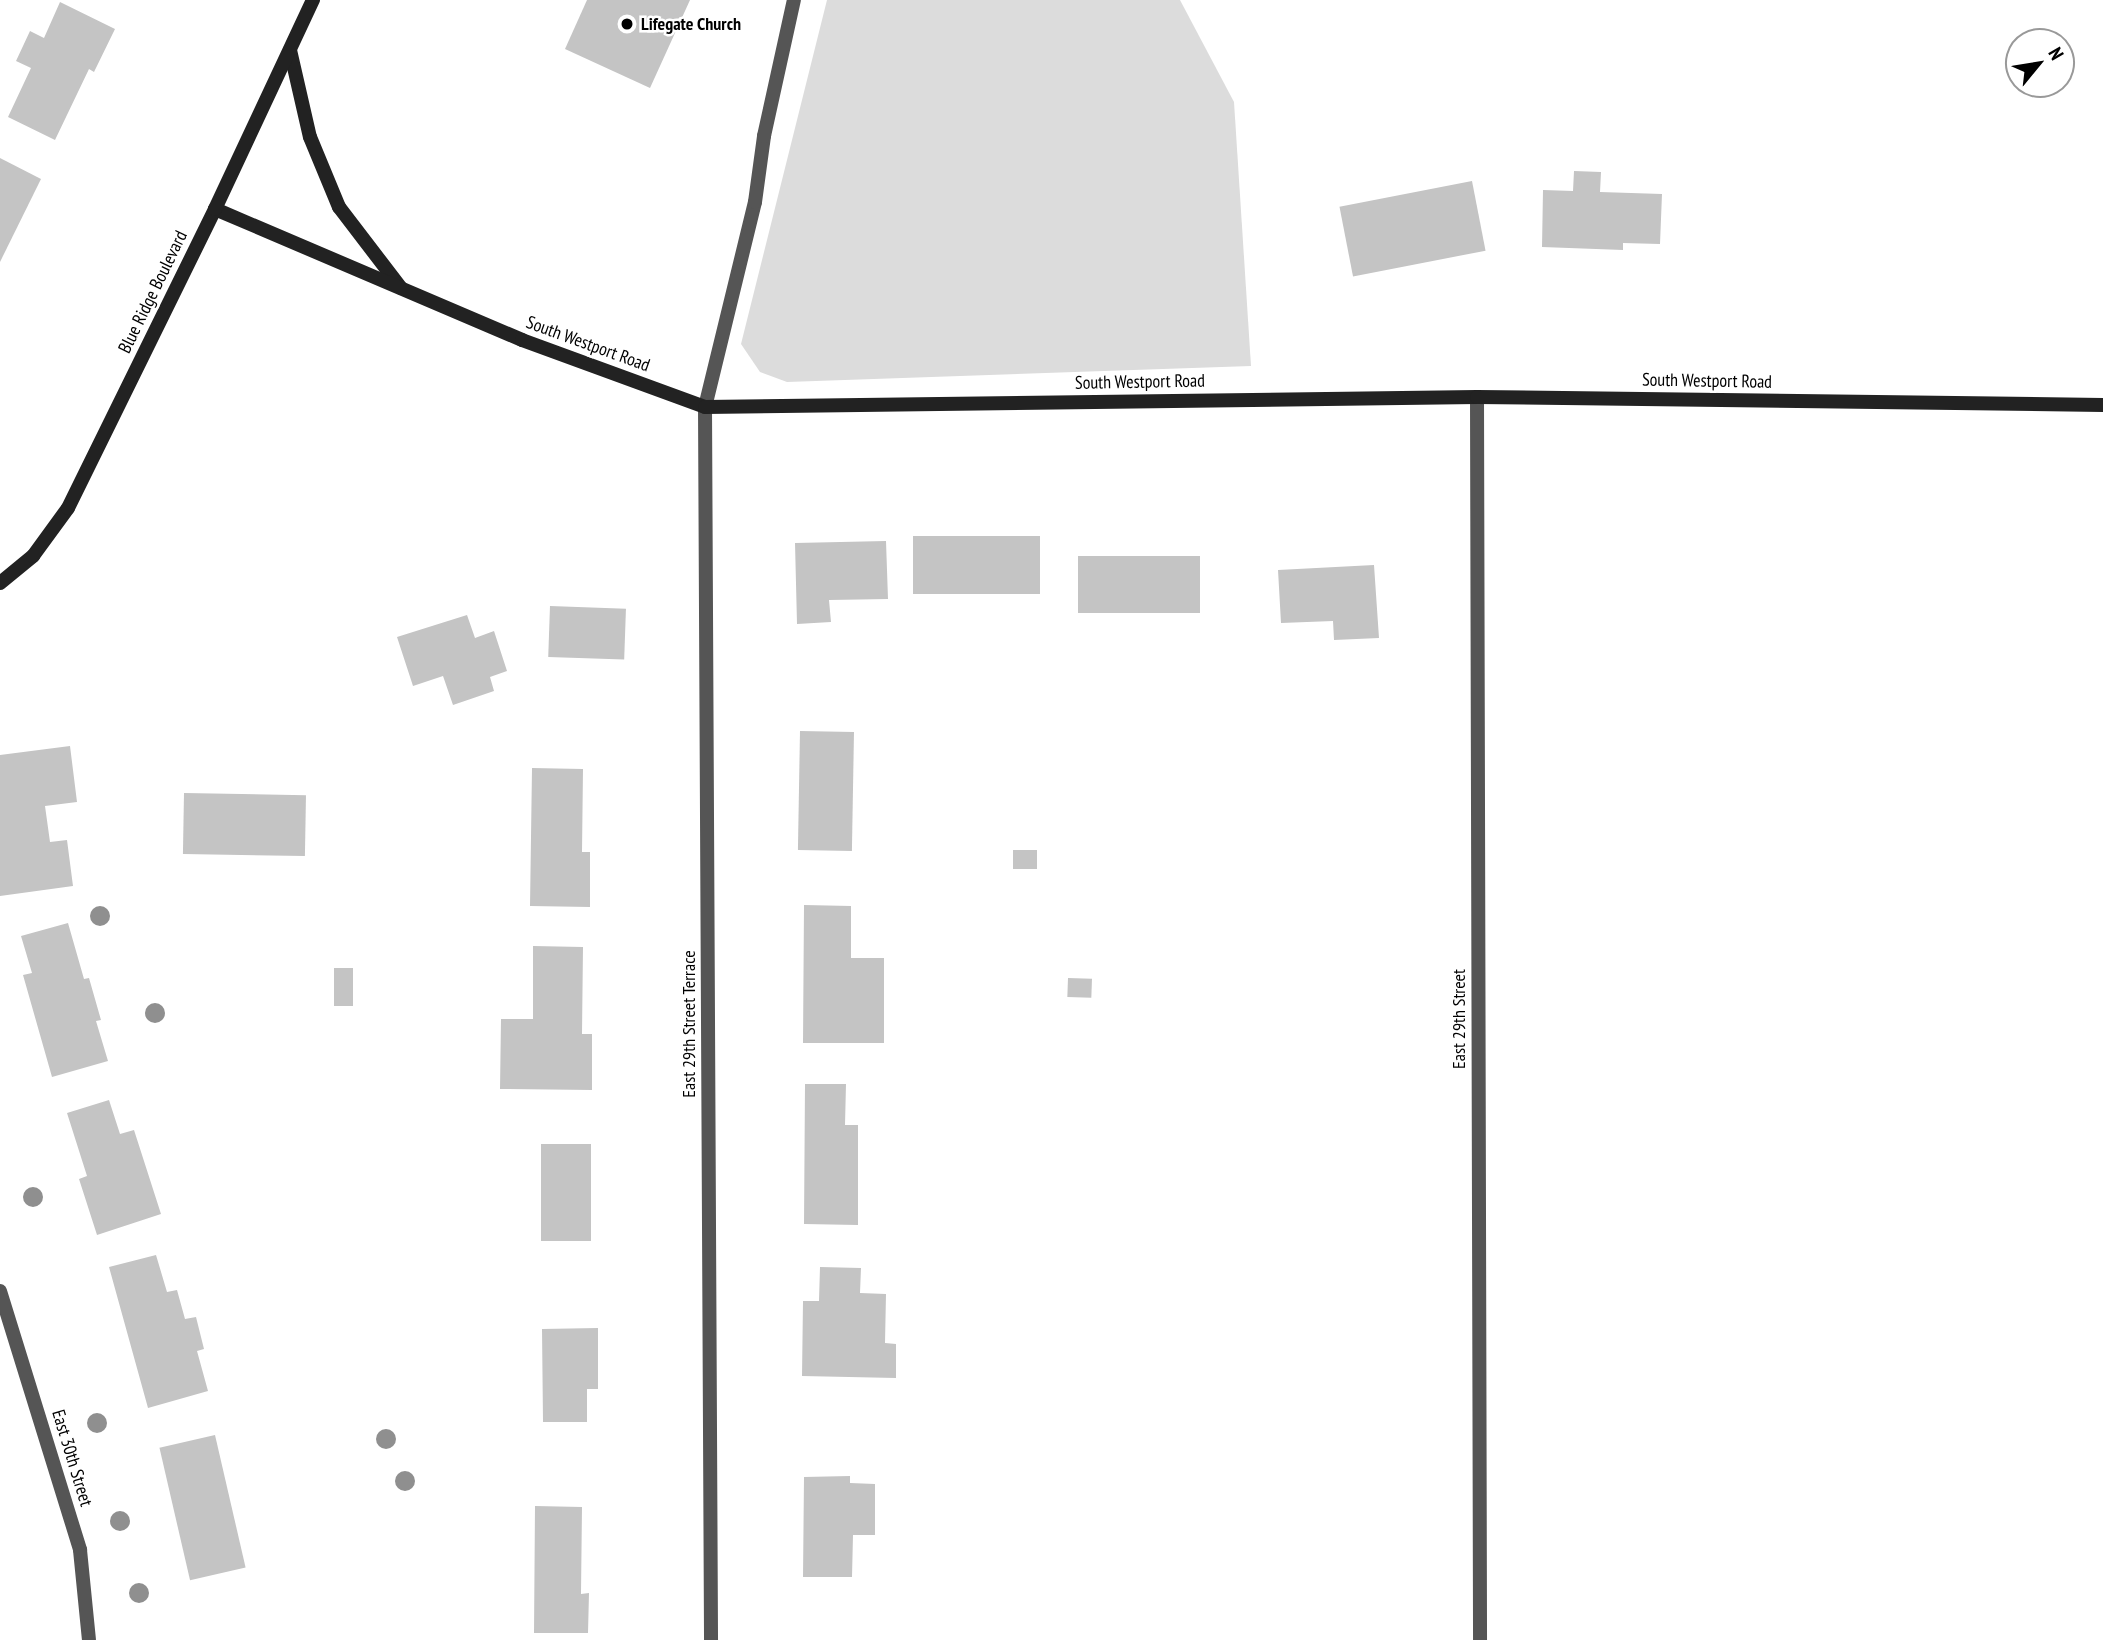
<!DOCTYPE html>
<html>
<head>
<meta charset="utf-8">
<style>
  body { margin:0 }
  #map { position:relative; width:2103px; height:1640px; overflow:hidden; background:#fff; font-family:"PT Sans Narrow",sans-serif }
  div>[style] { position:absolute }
  .green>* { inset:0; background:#dcdcdc }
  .building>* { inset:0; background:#c4c4c4; transform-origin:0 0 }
  .lane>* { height:14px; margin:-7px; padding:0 7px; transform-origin:7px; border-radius:7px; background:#555 }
  .street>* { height:14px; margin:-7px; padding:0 7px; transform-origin:7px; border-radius:7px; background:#555 }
  .secondary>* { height:14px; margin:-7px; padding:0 7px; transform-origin:7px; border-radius:7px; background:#222 }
  .trees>* { width:20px; height:20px; margin:-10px; border-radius:50%; background:#8f8f8f }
  .dots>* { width:19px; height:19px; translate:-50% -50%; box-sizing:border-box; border:4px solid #fff; border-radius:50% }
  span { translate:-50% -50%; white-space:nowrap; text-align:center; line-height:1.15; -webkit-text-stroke:5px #fff; paint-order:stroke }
  .poi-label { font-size:18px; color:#000; font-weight:700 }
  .left { translate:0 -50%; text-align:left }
  .street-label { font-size:18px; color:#000 }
  .north { position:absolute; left:2005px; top:28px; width:70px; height:70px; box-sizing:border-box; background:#fff; border:2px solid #999; border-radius:50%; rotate:60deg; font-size:19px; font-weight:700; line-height:28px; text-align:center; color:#000 }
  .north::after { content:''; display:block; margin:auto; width:24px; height:32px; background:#000; clip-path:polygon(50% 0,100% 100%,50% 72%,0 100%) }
</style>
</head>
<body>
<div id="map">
  <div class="green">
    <i style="clip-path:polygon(827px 0,1180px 0,1234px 102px,1251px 366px,787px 382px,760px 372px,741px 344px)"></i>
  </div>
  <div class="building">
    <i style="clip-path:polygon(587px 0,690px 0,650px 88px,565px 49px)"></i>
    <i style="clip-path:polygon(60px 2px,115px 29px,94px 72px,89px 69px,55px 140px,8px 117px,31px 68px,16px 61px,30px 31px,44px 38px)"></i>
    <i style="clip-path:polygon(0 158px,41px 179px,0 262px)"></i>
    <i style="clip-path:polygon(1574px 171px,1601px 172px,1600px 192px,1662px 194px,1660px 244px,1623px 243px,1623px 250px,1542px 247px,1543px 190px,1573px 191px)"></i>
    <i style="left:1472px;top:181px;width:71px;height:135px;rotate:79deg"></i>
    <i style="left:913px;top:536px;width:127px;height:58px"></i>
    <i style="clip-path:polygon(886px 541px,888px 599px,829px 600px,831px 622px,797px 624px,795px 543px)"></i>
    <i style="left:1078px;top:556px;width:122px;height:57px"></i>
    <i style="clip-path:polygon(1374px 565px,1379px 638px,1334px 640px,1333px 621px,1281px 623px,1278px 570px)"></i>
    <i style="left:550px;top:606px;width:76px;height:51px;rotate:2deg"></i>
    <i style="clip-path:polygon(467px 615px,475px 638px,494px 631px,507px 671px,490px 677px,494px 691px,453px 705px,443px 676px,413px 686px,397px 637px)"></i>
    <i style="left:800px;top:731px;width:54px;height:119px;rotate:1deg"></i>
    <i style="clip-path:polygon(70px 746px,77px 802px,45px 806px,50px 842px,67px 840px,73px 886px,0 896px,0 755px)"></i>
    <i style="clip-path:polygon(532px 768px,583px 769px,582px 852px,590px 852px,590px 907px,530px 906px)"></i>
    <i style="left:184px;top:793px;width:122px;height:61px;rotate:1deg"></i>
    <i style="left:1013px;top:850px;width:24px;height:19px"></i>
    <i style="clip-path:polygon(804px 905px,851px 906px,851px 958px,884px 958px,884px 1043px,803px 1043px)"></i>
    <i style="clip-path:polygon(68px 923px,84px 979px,89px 978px,101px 1020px,96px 1021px,108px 1061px,52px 1077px,23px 975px,32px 973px,21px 936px)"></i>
    <i style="clip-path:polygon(533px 946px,583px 947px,582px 1034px,592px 1034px,592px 1090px,500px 1089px,501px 1019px,533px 1019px)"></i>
    <i style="left:334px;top:968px;width:19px;height:38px"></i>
    <i style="left:1068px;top:978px;width:24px;height:19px;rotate:2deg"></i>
    <i style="clip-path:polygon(805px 1084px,846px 1084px,845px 1125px,858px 1125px,858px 1225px,804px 1224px)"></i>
    <i style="clip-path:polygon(109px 1100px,120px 1134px,134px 1130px,161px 1214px,97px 1235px,79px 1179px,87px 1176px,67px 1113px)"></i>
    <i style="left:541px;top:1144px;width:50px;height:97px"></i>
    <i style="clip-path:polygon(156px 1255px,167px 1292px,177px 1290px,185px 1319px,196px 1317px,204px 1349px,197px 1351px,208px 1391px,148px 1408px,109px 1267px)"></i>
    <i style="clip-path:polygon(820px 1267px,861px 1268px,860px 1293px,886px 1294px,885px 1343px,896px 1344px,896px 1378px,802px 1376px,803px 1301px,819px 1301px)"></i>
    <i style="clip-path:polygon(598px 1328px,598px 1389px,587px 1389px,587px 1422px,543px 1422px,542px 1329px)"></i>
    <i style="left:215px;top:1435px;width:136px;height:57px;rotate:77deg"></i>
    <i style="clip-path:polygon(850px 1476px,850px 1483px,875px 1484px,875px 1535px,853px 1535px,852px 1577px,803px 1577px,804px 1477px)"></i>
    <i style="clip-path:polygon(535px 1506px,582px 1507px,581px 1594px,589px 1593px,588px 1633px,534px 1633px)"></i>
  </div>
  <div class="lane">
    <i style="left:705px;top:407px;width:211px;rotate:-76.3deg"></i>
    <i style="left:755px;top:202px;width:67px;rotate:-82.2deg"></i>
    <i style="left:764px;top:136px;width:139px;rotate:-77.6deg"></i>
  </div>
  <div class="street">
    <i style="left:1477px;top:397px;width:1243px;rotate:89.86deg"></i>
    <i style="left:705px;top:407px;width:1233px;rotate:89.72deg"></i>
    <i style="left:0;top:1291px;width:271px;rotate:72.8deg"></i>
    <i style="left:80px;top:1550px;width:90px;rotate:84.3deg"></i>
  </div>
  <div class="secondary">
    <i style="left:290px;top:50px;width:89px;rotate:77.1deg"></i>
    <i style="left:310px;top:137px;width:76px;rotate:67.5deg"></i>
    <i style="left:339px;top:207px;width:102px;rotate:52.6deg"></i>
    <i style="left:215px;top:209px;width:334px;rotate:23.1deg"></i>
    <i style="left:522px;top:340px;width:195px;rotate:20.1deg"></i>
    <i style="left:705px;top:407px;width:772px;rotate:-0.74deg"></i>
    <i style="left:1477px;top:397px;width:626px;rotate:0.73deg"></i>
    <i style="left:0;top:583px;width:43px;rotate:-39.3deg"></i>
    <i style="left:33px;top:556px;width:59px;rotate:-53.9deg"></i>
    <i style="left:68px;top:508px;width:333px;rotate:-63.8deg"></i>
    <i style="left:215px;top:209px;width:231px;rotate:-64.9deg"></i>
  </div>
  <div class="trees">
    <i style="left:100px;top:916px"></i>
    <i style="left:155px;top:1013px"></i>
    <i style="left:33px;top:1197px"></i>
    <i style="left:97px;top:1423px"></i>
    <i style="left:386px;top:1439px"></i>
    <i style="left:405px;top:1481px"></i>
    <i style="left:120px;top:1521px"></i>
    <i style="left:139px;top:1593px"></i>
  </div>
  <div class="dots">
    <i style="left:627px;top:24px;background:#000"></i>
  </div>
  <div class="poi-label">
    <span class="left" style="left:641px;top:24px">Lifegate Church</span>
  </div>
  <div class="street-label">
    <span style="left:153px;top:292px;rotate:-64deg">Blue Ridge Boulevard</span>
    <span style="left:588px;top:344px;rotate:20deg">South Westport Road</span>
    <span style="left:1707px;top:381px;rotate:1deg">South Westport Road</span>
    <span style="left:1140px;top:382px;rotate:-1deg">South Westport Road</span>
    <span style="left:1459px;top:1019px;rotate:-90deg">East 29th Street</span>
    <span style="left:689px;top:1024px;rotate:-90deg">East 29th Street Terrace</span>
    <span style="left:72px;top:1458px;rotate:73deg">East 30th Street</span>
  </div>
  <div class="north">N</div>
</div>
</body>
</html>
